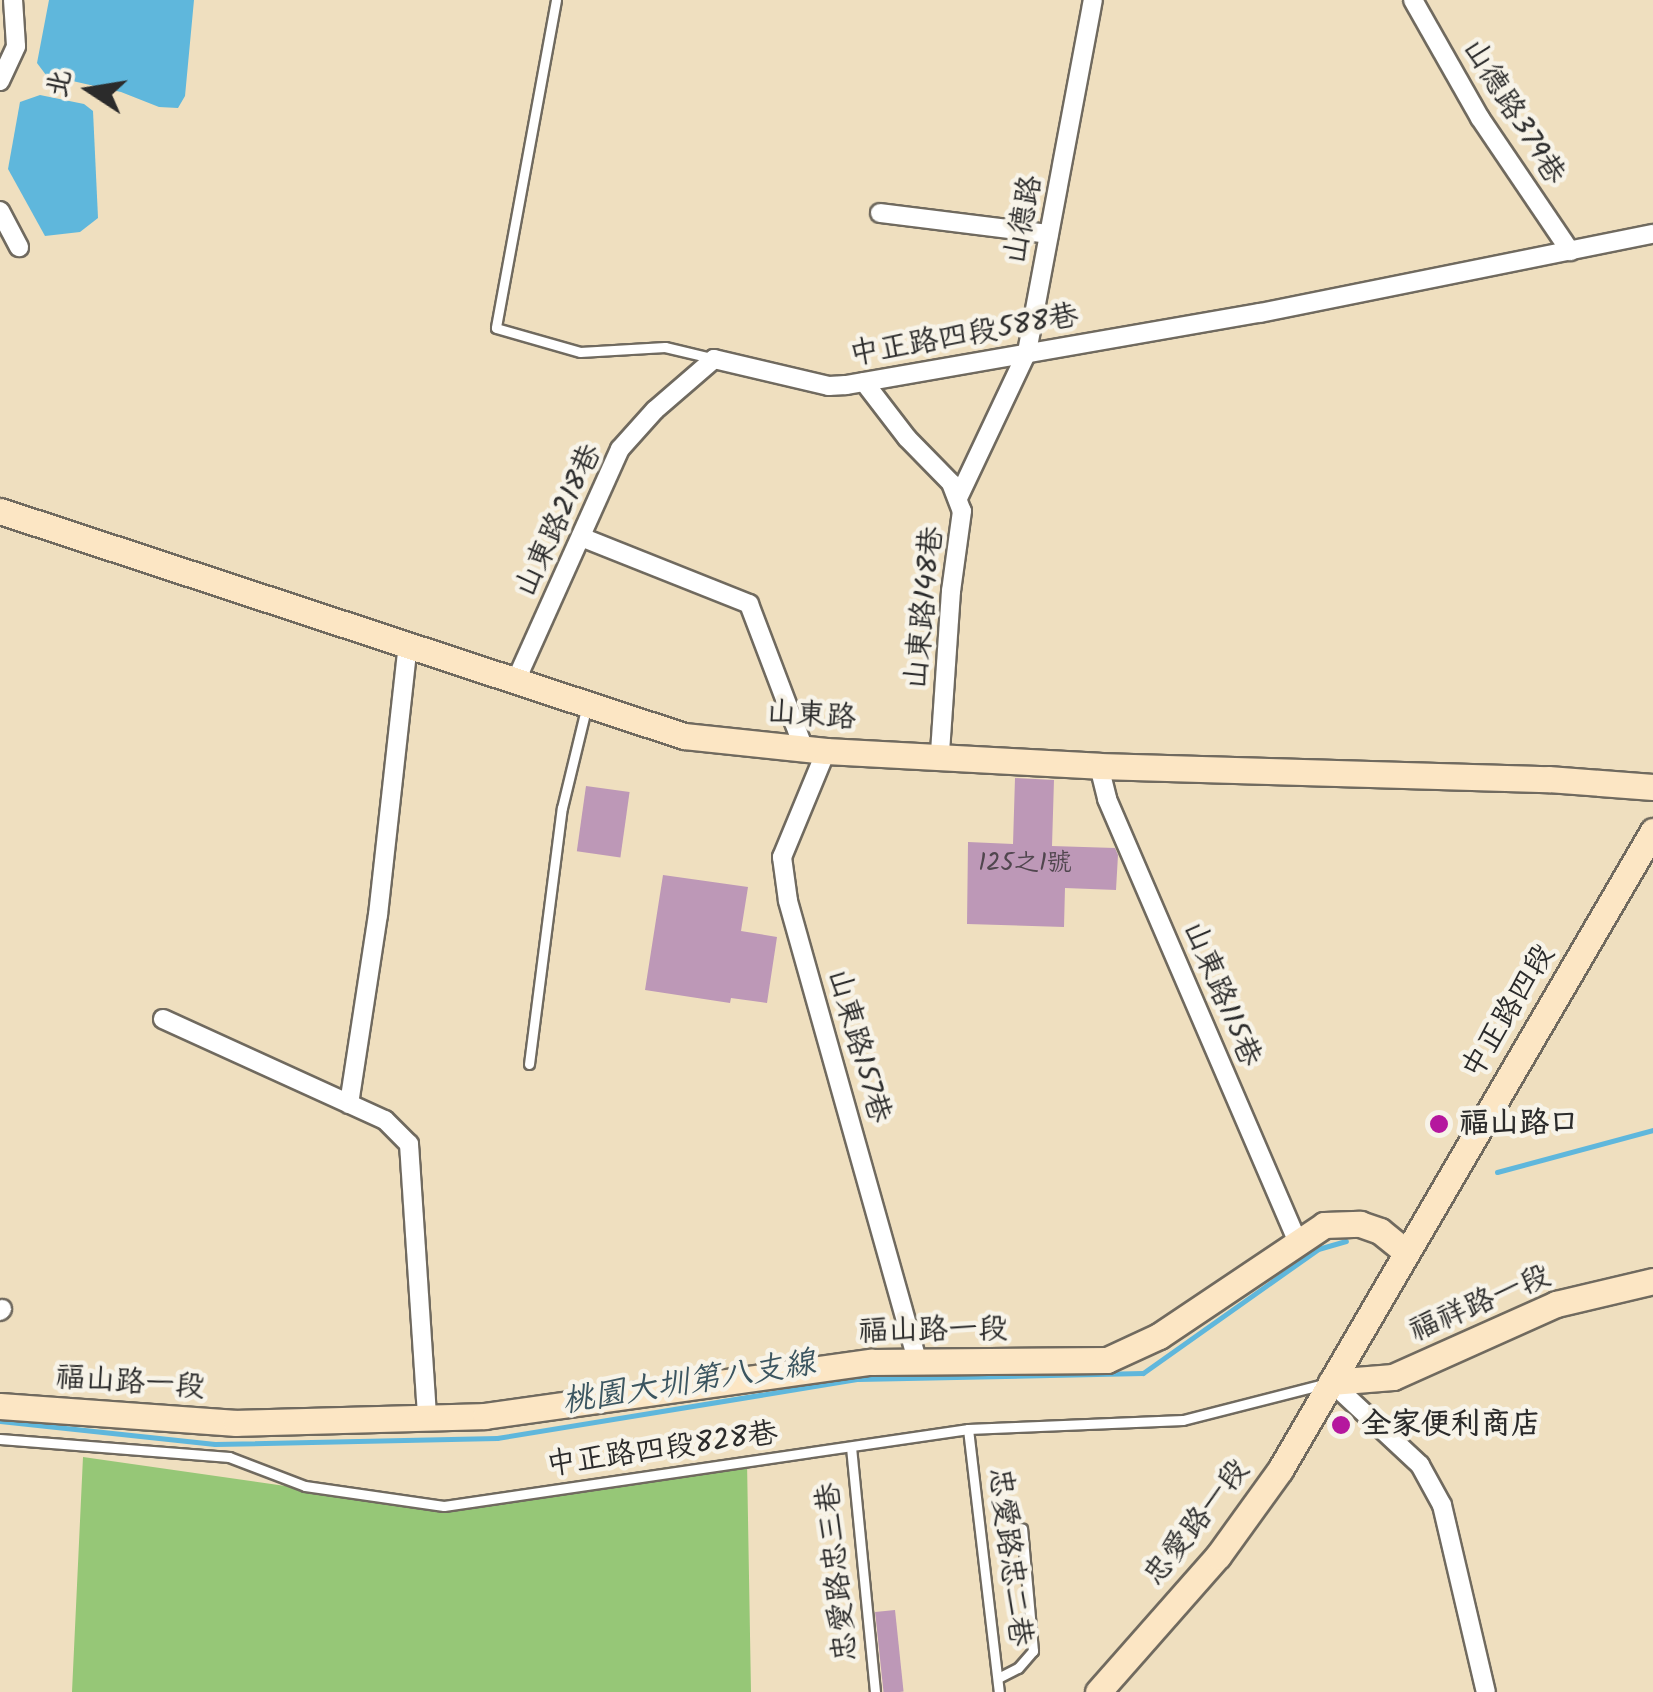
<!DOCTYPE html>
<html>
<head>
<meta charset="utf-8">
<style>
  body { margin:0 }
  #map { position:relative; width:1653px; height:1692px; overflow:hidden; background:#efdfbf; font-family:Kalam,"LXGW WenKai TC",sans-serif }
  div>[style] { position:absolute }
  .green>* { inset:0; background:#96c777 }
  .water>* { inset:0; background:#5fb7dc }
  .stream>* { height:5px; margin:-2.5px; padding:0 2.5px; transform-origin:2.5px; border-radius:2.5px; background:#5fb7dc }
  .building>* { inset:0; background:#bd98b7; transform-origin:0 0 }
  .roads { filter:drop-shadow(2px 0 #706a5f) drop-shadow(-2px 0 #706a5f) drop-shadow(0 2px #706a5f) drop-shadow(0 -2px #706a5f) }
  .lane>* { height:9px; margin:-4.5px; padding:0 4.5px; transform-origin:4.5px; border-radius:4.5px; background:#fff }
  .street>* { height:18px; margin:-9px; padding:0 9px; transform-origin:9px; border-radius:9px; background:#fff }
  .secondary>* { height:25px; margin:-12.5px; padding:0 12.5px; transform-origin:12.5px; border-radius:12.5px; background:#fce6c4 }
  .dots>* { width:28px; height:28px; translate:-50% -50%; box-sizing:border-box; border:5px solid #f7f3e8; border-radius:50% }
  span { translate:-50% -50%; white-space:nowrap; text-align:center; line-height:1.15; -webkit-text-stroke:9px #f7f3e8; paint-order:stroke }
  .number-label { font-size:25px; color:#50464e }
  .number-label span { -webkit-text-stroke-width:0 }
  .street-label { font-size:30px; color:#2b2b2b }
  .poi-label { font-size:30px; color:#2b2b2b; font-weight:700 }
  .left { translate:0 -50%; text-align:left }
  .water-label { font-size:32px; color:#3b5560; font-style:italic }
  .north { position:absolute; left:40px; top:40px; width:100px; height:100px; -webkit-text-stroke:8px #f7f3e8; paint-order:stroke; rotate:282deg; font-size:28px; font-weight:700; line-height:40px; text-align:center; color:#2b2b2b }
  .north::after { content:''; display:block; margin:auto; width:35px; height:45px; background:#2b2b2b; clip-path:polygon(50% 0,100% 100%,50% 72%,0 100%) }
</style>
</head>
<body>
<div id="map">
  <div class="green">
    <i style="clip-path:polygon(83px 1457px,411px 1504px,456px 1505px,747px 1461px,751px 1692px,72px 1692px)"></i>
  </div>
  <div class="water">
    <i style="clip-path:polygon(49px 0,194px 0,185px 96px,178px 108px,159px 107px,121px 92px,46px 75px,37px 63px)"></i>
    <i style="clip-path:polygon(40px 95px,84px 104px,93px 111px,98px 218px,80px 232px,45px 236px,8px 169px,20px 102px)"></i>
  </div>
  <div class="stream">
    <i style="left:1497px;top:1172px;width:162px;rotate:-15.1deg"></i>
    <i style="left:0;top:1421px;width:216px;rotate:6.1deg"></i>
    <i style="left:215px;top:1444px;width:282px;rotate:-1.2deg"></i>
    <i style="left:497px;top:1438px;width:366px;rotate:-9.3deg"></i>
    <i style="left:858px;top:1379px;width:285px;rotate:-1.2deg"></i>
    <i style="left:1143px;top:1373px;width:214px;rotate:-35.3deg"></i>
    <i style="left:1318px;top:1249px;width:29px;rotate:-16deg"></i>
  </div>
  <div class="building">
    <i style="clip-path:polygon(1015px 778px,1054px 780px,1052px 846px,1115px 848px,1118px 855px,1116px 890px,1065px 888px,1064px 927px,967px 924px,968px 842px,1013px 844px)"></i>
    <i style="left:586px;top:786px;width:44px;height:66px;rotate:8deg"></i>
    <i style="clip-path:polygon(663px 875px,748px 887px,741px 931px,777px 937px,767px 1003px,731px 998px,730px 1003px,645px 990px)"></i>
    <i style="left:895px;top:1610px;width:82px;height:20px;rotate:84deg"></i>
  </div>
  <div class="roads">
    <div class="lane">
      <i style="left:556px;top:0;width:333px;rotate:100.4deg"></i>
      <i style="left:496px;top:328px;width:87px;rotate:15.9deg"></i>
      <i style="left:580px;top:352px;width:85px;rotate:-3.4deg"></i>
      <i style="left:665px;top:347px;width:47px;rotate:13.4deg"></i>
      <i style="left:529px;top:1064px;width:258px;rotate:-82.7deg"></i>
      <i style="left:562px;top:808px;width:106px;rotate:-76.4deg"></i>
      <i style="left:968px;top:1429px;width:265px;rotate:83.3deg"></i>
      <i style="left:0;top:1439px;width:230px;rotate:4.5deg"></i>
      <i style="left:229px;top:1457px;width:81px;rotate:20.9deg"></i>
      <i style="left:305px;top:1486px;width:140px;rotate:8.2deg"></i>
      <i style="left:444px;top:1506px;width:530px;rotate:-8.36deg"></i>
      <i style="left:968px;top:1429px;width:215px;rotate:-2.4deg"></i>
      <i style="left:1183px;top:1420px;width:146px;rotate:-14.3deg"></i>
      <i style="left:851px;top:1447px;width:246px;rotate:84.4deg"></i>
      <i style="left:998px;top:1678px;width:22px;rotate:-27deg"></i>
      <i style="left:1018px;top:1668px;width:23px;rotate:-49deg"></i>
      <i style="left:1033px;top:1651px;width:123px;rotate:-95.1deg"></i>
    </div>
    <div class="street">
      <i style="left:1413px;top:0;width:136px;rotate:60.4deg"></i>
      <i style="left:1480px;top:118px;width:161px;rotate:55.9deg"></i>
      <i style="left:0;top:81px;width:38px;rotate:-65deg"></i>
      <i style="left:16px;top:46px;width:46px;rotate:-93.7deg"></i>
      <i style="left:0;top:211px;width:41px;rotate:62.2deg"></i>
      <i style="left:880px;top:213px;width:170px;rotate:7.1deg"></i>
      <i style="left:864px;top:382px;width:71px;rotate:52.5deg"></i>
      <i style="left:907px;top:438px;width:63px;rotate:45.6deg"></i>
      <i style="left:951px;top:483px;width:30px;rotate:69deg"></i>
      <i style="left:962px;top:511px;width:81px;rotate:97.8deg"></i>
      <i style="left:951px;top:591px;width:163px;rotate:93.9deg"></i>
      <i style="left:959px;top:496px;width:159px;rotate:-64.7deg"></i>
      <i style="left:1027px;top:352px;width:358px;rotate:-79.4deg"></i>
      <i style="left:581px;top:537px;width:181px;rotate:21.7deg"></i>
      <i style="left:749px;top:604px;width:155px;rotate:69.2deg"></i>
      <i style="left:517px;top:678px;width:251px;rotate:-65.8deg"></i>
      <i style="left:620px;top:449px;width:52px;rotate:-48.1deg"></i>
      <i style="left:655px;top:410px;width:78px;rotate:-40.8deg"></i>
      <i style="left:714px;top:359px;width:118px;rotate:13.2deg"></i>
      <i style="left:829px;top:386px;width:17px;rotate:-3deg"></i>
      <i style="left:846px;top:385px;width:420px;rotate:-9.9deg"></i>
      <i style="left:1260px;top:313px;width:401px;rotate:-11.4deg"></i>
      <i style="left:826px;top:751px;width:115px;rotate:112.5deg"></i>
      <i style="left:782px;top:857px;width:44px;rotate:82.2deg"></i>
      <i style="left:788px;top:901px;width:477px;rotate:74.3deg"></i>
      <i style="left:1099px;top:766px;width:34px;rotate:76deg"></i>
      <i style="left:1107px;top:799px;width:482px;rotate:66.7deg"></i>
      <i style="left:163px;top:1019px;width:244px;rotate:24.5deg"></i>
      <i style="left:385px;top:1120px;width:34px;rotate:45deg"></i>
      <i style="left:409px;top:1144px;width:275px;rotate:86.2deg"></i>
      <i style="left:349px;top:1104px;width:191px;rotate:-81.3deg"></i>
      <i style="left:378px;top:915px;width:274px;rotate:-83.7deg"></i>
      <i style="left:0;top:1311px;width:3px;rotate:-45deg"></i>
      <i style="left:1331px;top:1382px;width:122px;rotate:43deg"></i>
      <i style="left:1420px;top:1465px;width:46px;rotate:61.2deg"></i>
      <i style="left:1442px;top:1505px;width:192px;rotate:76.8deg"></i>
    </div>
    <div class="secondary">
      <i style="left:0;top:511px;width:720px;rotate:18.21deg"></i>
      <i style="left:684px;top:736px;width:143px;rotate:6deg"></i>
      <i style="left:826px;top:751px;width:273px;rotate:3.1deg"></i>
      <i style="left:1099px;top:766px;width:449px;rotate:1.7deg"></i>
      <i style="left:1548px;top:779px;width:105px;rotate:4.4deg"></i>
      <i style="left:1331px;top:1382px;width:62px;rotate:-4.6deg"></i>
      <i style="left:1393px;top:1377px;width:179px;rotate:-24.1deg"></i>
      <i style="left:1556px;top:1304px;width:100px;rotate:-13.3deg"></i>
      <i style="left:0;top:1406px;width:237px;rotate:4.1deg"></i>
      <i style="left:236px;top:1423px;width:249px;rotate:-1.6deg"></i>
      <i style="left:485px;top:1416px;width:390px;rotate:-8deg"></i>
      <i style="left:871px;top:1362px;width:236px;rotate:-0.5deg"></i>
      <i style="left:1107px;top:1360px;width:57px;rotate:-24.8deg"></i>
      <i style="left:1159px;top:1336px;width:199px;rotate:-33.9deg"></i>
      <i style="left:1324px;top:1225px;width:36px;rotate:-2deg"></i>
      <i style="left:1360px;top:1224px;width:21px;rotate:19deg"></i>
      <i style="left:1380px;top:1231px;width:32px;rotate:39deg"></i>
      <i style="left:1098px;top:1692px;width:181px;rotate:-48.6deg"></i>
      <i style="left:1218px;top:1556px;width:106px;rotate:-54.2deg"></i>
      <i style="left:1280px;top:1470px;width:740px;rotate:-59.73deg"></i>
    </div>
  </div>
  <div class="dots">
    <i style="left:1439px;top:1124px;background:#b5179e"></i>
    <i style="left:1341px;top:1425px;background:#b5179e"></i>
  </div>
  <div class="number-label">
    <span style="left:1025px;top:863px">125之1號</span>
  </div>
  <div class="street-label">
    <span style="left:1513px;top:112px;rotate:58deg">山德路379巷</span>
    <span style="left:1024px;top:220px;rotate:-79deg">山德路</span>
    <span style="left:964px;top:336px;rotate:-10deg">中正路四段588巷</span>
    <span style="left:559px;top:521px;rotate:-65deg">山東路218巷</span>
    <span style="left:925px;top:608px;rotate:-84deg">山東路148巷</span>
    <span style="left:811px;top:716px;rotate:4deg">山東路</span>
    <span style="left:1221px;top:994px;rotate:67deg">山東路115巷</span>
    <span style="left:1509px;top:1012px;rotate:-59deg">中正路四段</span>
    <span style="left:858px;top:1046px;rotate:74deg">山東路157巷</span>
    <span style="left:1480px;top:1304px;rotate:-23deg">福祥路一段</span>
    <span style="left:933px;top:1331px;rotate:-1deg">福山路一段</span>
    <span style="left:130px;top:1383px;rotate:4deg">福山路一段</span>
    <span style="left:662px;top:1450px;rotate:-8deg">中正路四段828巷</span>
    <span style="left:1197px;top:1523px;rotate:-52deg">忠愛路一段</span>
    <span style="left:1009px;top:1557px;rotate:83deg">忠愛路忠二巷</span>
    <span style="left:838px;top:1572px;rotate:-96deg">忠愛路忠三巷</span>
  </div>
  <div class="poi-label">
    <span class="left" style="left:1459px;top:1124px">福山路口</span>
    <span class="left" style="left:1361px;top:1425px">全家便利商店</span>
  </div>
  <div class="water-label">
    <span style="left:689px;top:1384px;rotate:-9deg">桃園大圳第八支線</span>
  </div>
  <div class="north">北</div>
</div>
</body>
</html>
